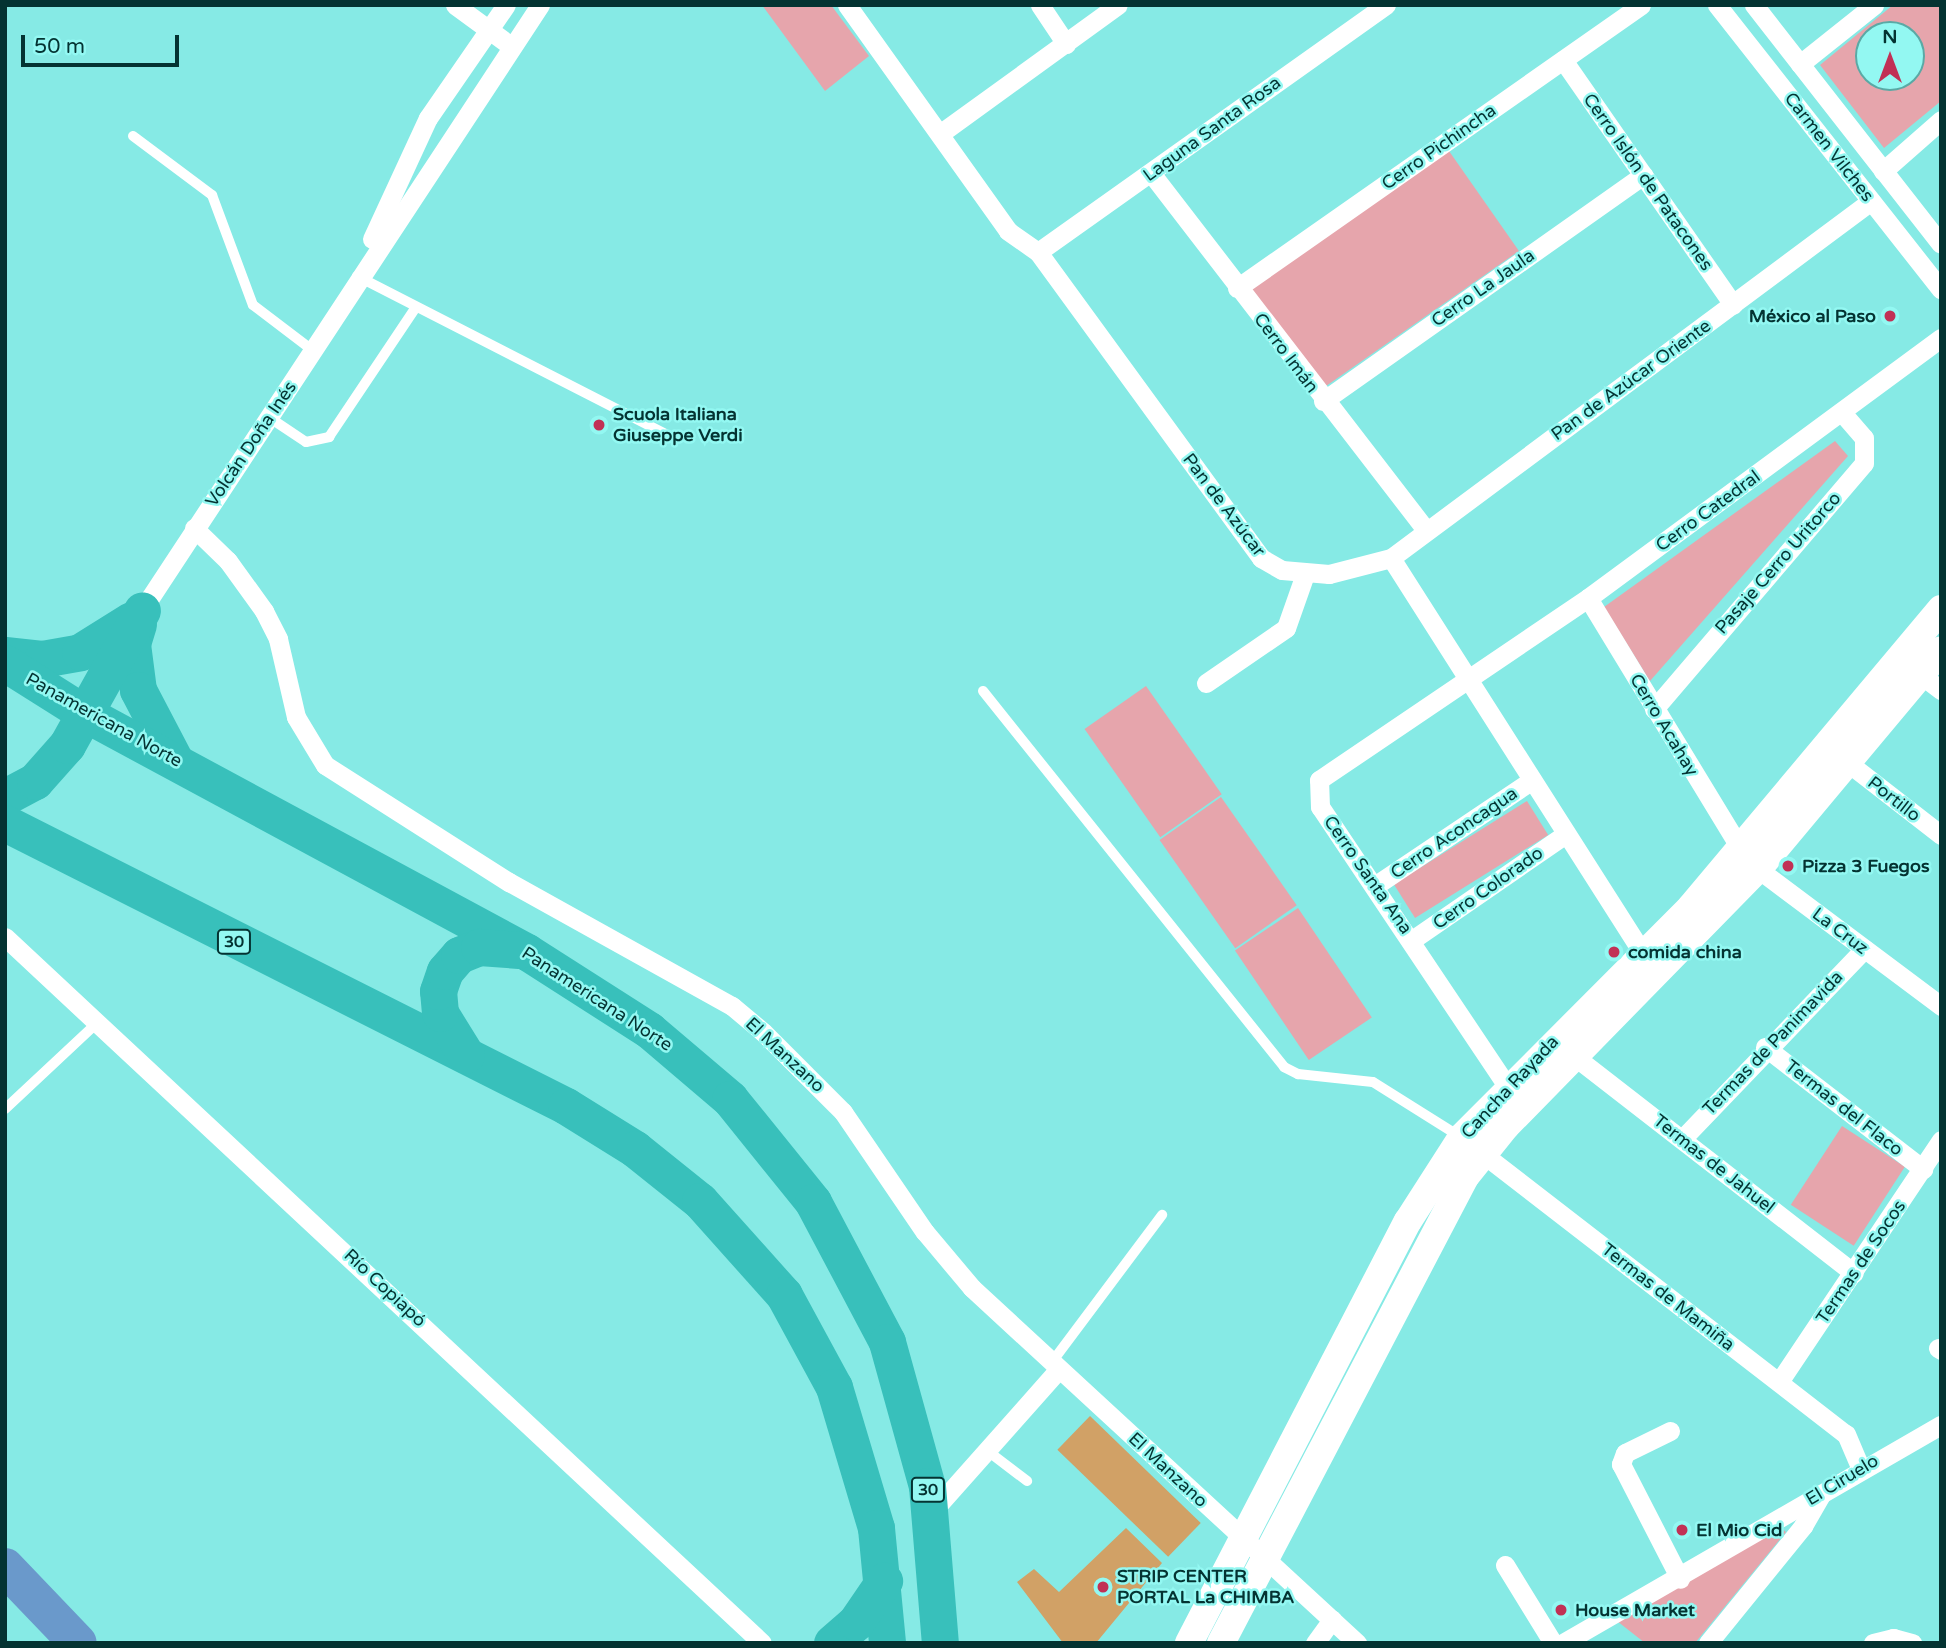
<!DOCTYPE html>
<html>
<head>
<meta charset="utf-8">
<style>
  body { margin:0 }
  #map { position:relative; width:1946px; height:1648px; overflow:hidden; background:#86eae5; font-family:"Varela Round",sans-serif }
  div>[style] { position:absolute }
  .green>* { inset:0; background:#e6a5ac; transform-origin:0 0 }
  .river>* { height:38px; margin:-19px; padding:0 19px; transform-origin:19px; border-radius:19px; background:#6a99cb }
  .building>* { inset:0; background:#d1a166; transform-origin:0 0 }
  .lane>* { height:10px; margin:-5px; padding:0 5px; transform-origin:5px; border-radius:5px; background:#fff }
  .street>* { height:19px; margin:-9.5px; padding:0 9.5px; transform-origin:9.5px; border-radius:9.5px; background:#fff }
  .secondary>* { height:28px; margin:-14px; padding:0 14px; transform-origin:14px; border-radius:14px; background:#fff }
  .highway>* { height:37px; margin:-18.5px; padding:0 18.5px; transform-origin:18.5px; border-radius:18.5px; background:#38c0bb }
  .dots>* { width:19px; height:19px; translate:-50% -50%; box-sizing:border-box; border:4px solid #93f8f2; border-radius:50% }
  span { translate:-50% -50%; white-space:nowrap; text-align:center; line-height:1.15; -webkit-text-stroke:5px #93f8f2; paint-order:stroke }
  .shield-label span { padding:2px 5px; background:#93f8f2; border:2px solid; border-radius:5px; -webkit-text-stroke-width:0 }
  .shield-label { font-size:16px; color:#043332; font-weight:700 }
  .street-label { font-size:18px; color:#043332 }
  .poi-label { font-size:18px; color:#043332; font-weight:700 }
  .right { translate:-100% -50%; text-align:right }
  .left { translate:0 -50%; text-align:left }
  .frame { position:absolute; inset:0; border:7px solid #043332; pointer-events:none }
  .north { position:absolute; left:1855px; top:21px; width:70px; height:70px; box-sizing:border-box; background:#93f8f2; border:2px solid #5aa9a5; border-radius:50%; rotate:0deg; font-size:19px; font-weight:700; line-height:28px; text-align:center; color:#043332 }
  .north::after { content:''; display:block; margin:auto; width:24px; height:32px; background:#c13155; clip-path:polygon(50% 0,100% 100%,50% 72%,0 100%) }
  .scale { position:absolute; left:21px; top:35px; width:158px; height:32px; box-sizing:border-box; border:4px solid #043332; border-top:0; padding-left:9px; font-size:21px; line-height:24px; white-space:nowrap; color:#043332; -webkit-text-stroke:5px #93f8f2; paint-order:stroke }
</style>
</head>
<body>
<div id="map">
  <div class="green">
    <i style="clip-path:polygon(762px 5px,831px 5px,869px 56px,825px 91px)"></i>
    <i style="clip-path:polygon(evenodd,1893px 5px,1941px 5px,1941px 101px,1884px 148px,1820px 65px,1893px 5px,1911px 35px,1911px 77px,1869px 77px,1869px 35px,1911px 35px)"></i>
    <i style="left:1449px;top:151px;width:122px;height:242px;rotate:55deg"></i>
    <i style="clip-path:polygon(1835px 441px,1848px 456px,1650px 681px,1604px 607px)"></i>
    <i style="left:1146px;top:686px;width:132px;height:75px;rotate:55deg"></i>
    <i style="left:1221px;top:797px;width:132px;height:75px;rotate:55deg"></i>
    <i style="left:1527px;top:801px;width:40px;height:157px;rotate:58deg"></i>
    <i style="left:1298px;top:908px;width:132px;height:76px;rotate:56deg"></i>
    <i style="left:1842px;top:1126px;width:75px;height:94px;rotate:33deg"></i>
    <i style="clip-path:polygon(1777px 1525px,1786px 1532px,1695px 1643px,1645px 1643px,1617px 1621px)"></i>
  </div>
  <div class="river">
    <i style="left:5px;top:1567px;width:105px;rotate:46.2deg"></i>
  </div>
  <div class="building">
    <i style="left:1090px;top:1416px;width:154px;height:47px;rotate:44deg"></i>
    <i style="clip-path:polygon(1126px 1528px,1162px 1563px,1096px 1643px,1063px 1643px,1017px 1582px,1034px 1569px,1059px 1592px)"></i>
  </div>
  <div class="lane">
    <i style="left:133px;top:136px;width:99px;rotate:36.8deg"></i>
    <i style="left:212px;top:195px;width:117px;rotate:69.6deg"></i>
    <i style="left:253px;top:305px;width:74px;rotate:37.3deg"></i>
    <i style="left:357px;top:276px;width:358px;rotate:27.1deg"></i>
    <i style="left:270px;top:418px;width:43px;rotate:33.7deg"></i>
    <i style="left:306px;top:442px;width:24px;rotate:-12deg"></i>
    <i style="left:329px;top:437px;width:156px;rotate:-56.2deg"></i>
    <i style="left:983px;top:691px;width:482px;rotate:51.3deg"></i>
    <i style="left:1284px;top:1067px;width:16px;rotate:27deg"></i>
    <i style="left:1298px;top:1074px;width:75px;rotate:6.1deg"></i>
    <i style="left:1373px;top:1082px;width:102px;rotate:32.1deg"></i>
    <i style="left:5px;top:1109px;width:129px;rotate:-43.1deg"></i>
    <i style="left:1052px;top:1362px;width:184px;rotate:-53.2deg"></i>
    <i style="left:989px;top:1452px;width:48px;rotate:37.3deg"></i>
  </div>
  <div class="street">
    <i style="left:455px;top:5px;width:69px;rotate:36.2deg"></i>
    <i style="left:847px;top:5px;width:277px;rotate:54.5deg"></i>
    <i style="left:1008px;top:231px;width:37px;rotate:35deg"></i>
    <i style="left:1038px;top:252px;width:379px;rotate:53.9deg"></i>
    <i style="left:1261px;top:558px;width:24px;rotate:30deg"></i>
    <i style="left:1282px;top:570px;width:47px;rotate:4.9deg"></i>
    <i style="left:1329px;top:574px;width:64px;rotate:-14.5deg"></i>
    <i style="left:1391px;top:558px;width:598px;rotate:-36.64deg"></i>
    <i style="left:1040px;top:5px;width:47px;rotate:56.3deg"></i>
    <i style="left:1717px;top:5px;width:362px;rotate:51.8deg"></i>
    <i style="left:1754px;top:5px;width:303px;rotate:52deg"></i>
    <i style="left:1563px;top:60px;width:298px;rotate:55.2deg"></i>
    <i style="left:1800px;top:64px;width:95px;rotate:-38.6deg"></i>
    <i style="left:941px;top:133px;width:218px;rotate:-35.9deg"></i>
    <i style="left:1883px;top:171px;width:77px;rotate:-41.3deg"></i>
    <i style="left:1151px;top:173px;width:449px;rotate:52.4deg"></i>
    <i style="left:372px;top:239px;width:133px;rotate:-65.2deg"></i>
    <i style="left:428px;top:118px;width:137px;rotate:-55.4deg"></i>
    <i style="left:1038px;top:252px;width:427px;rotate:-35.4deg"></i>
    <i style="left:1237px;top:288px;width:493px;rotate:-35deg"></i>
    <i style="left:1323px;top:401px;width:392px;rotate:-35.2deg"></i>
    <i style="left:194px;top:528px;width:47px;rotate:44.1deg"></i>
    <i style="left:228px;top:561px;width:62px;rotate:54.2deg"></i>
    <i style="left:264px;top:611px;width:31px;rotate:63deg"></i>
    <i style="left:278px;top:639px;width:80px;rotate:77deg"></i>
    <i style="left:296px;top:717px;width:56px;rotate:58.9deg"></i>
    <i style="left:325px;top:765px;width:218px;rotate:32.5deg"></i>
    <i style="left:509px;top:882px;width:255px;rotate:29.1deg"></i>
    <i style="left:732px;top:1006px;width:40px;rotate:40deg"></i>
    <i style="left:763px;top:1032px;width:113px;rotate:45deg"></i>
    <i style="left:843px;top:1112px;width:145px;rotate:55.7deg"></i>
    <i style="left:925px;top:1232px;width:73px;rotate:50deg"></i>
    <i style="left:972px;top:1288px;width:524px;rotate:42.68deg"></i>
    <i style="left:1391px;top:558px;width:469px;rotate:57.5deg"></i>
    <i style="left:1588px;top:598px;width:296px;rotate:58.7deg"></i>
    <i style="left:1742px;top:851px;width:24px;rotate:48deg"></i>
    <i style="left:1758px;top:869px;width:229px;rotate:36.8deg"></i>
    <i style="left:142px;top:610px;width:724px;rotate:-56.66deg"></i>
    <i style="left:1921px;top:675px;width:25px;rotate:37deg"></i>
    <i style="left:1206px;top:683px;width:97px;rotate:-34.5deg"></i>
    <i style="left:1286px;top:628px;width:57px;rotate:-70.6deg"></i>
    <i style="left:1654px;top:709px;width:323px;rotate:-49.5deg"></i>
    <i style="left:1864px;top:463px;width:25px;rotate:-90deg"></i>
    <i style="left:1864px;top:438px;width:33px;rotate:-131deg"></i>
    <i style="left:1847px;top:762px;width:119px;rotate:37.8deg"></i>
    <i style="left:1376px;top:885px;width:188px;rotate:-33.9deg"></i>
    <i style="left:5px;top:937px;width:1035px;rotate:43deg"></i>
    <i style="left:1412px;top:940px;width:185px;rotate:-34.6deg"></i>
    <i style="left:1765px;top:1047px;width:200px;rotate:37.7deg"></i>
    <i style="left:1574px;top:1056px;width:354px;rotate:37.8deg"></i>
    <i style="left:1507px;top:1086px;width:336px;rotate:-123.8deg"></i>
    <i style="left:1320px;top:807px;width:27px;rotate:-92deg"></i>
    <i style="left:1319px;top:780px;width:325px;rotate:-34.1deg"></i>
    <i style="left:1588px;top:598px;width:438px;rotate:-36.4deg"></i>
    <i style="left:1683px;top:1138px;width:262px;rotate:-46.2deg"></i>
    <i style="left:1474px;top:1147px;width:470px;rotate:37.7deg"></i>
    <i style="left:1846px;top:1434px;width:36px;rotate:67deg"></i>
    <i style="left:1938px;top:1348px;width:4px;rotate:34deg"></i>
    <i style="left:1779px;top:1382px;width:291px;rotate:-56.2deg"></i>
    <i style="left:1670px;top:1431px;width:50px;rotate:153.9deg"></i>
    <i style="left:1625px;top:1453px;width:12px;rotate:110deg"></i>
    <i style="left:1621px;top:1464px;width:129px;rotate:62.8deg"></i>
    <i style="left:932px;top:1512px;width:191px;rotate:-48.4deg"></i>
    <i style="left:1505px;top:1565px;width:92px;rotate:58.4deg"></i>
    <i style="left:1315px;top:1643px;width:29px;rotate:-54deg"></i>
    <i style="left:1563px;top:1643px;width:436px;rotate:-30deg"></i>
    <i style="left:1708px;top:1643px;width:151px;rotate:-50.9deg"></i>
    <i style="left:1803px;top:1526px;width:34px;rotate:-60deg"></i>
    <i style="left:1873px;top:1643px;width:21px;rotate:-14deg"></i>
    <i style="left:1893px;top:1638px;width:20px;rotate:15deg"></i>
  </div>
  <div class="secondary">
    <i style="left:1189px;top:1643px;width:475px;rotate:-62.6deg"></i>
    <i style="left:1408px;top:1221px;width:100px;rotate:-57.3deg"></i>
    <i style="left:1462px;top:1137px;width:325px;rotate:-45.1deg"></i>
    <i style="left:1691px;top:907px;width:389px;rotate:-50deg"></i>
    <i style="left:1221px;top:1643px;width:526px;rotate:-62.36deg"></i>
    <i style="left:1465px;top:1177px;width:65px;rotate:-51.2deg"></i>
    <i style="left:1506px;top:1126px;width:360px;rotate:-45.6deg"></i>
    <i style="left:1758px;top:869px;width:285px;rotate:-50.1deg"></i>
  </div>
  <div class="highway">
    <i style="left:138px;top:624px;width:21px;rotate:107deg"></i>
    <i style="left:132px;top:644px;width:46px;rotate:82.6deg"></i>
    <i style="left:138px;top:690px;width:78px;rotate:62.4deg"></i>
    <i style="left:5px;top:655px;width:37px;rotate:6deg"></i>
    <i style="left:42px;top:659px;width:39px;rotate:-10deg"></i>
    <i style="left:80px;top:652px;width:60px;rotate:-32.1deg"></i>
    <i style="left:5px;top:663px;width:93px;rotate:32.3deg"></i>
    <i style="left:84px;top:713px;width:503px;rotate:28.35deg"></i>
    <i style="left:527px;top:952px;width:145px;rotate:32.6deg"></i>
    <i style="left:649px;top:1030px;width:106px;rotate:40.4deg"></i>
    <i style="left:730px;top:1099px;width:132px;rotate:51.1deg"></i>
    <i style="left:813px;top:1202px;width:158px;rotate:62.1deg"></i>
    <i style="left:887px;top:1342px;width:149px;rotate:74.5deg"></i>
    <i style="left:927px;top:1486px;width:158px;rotate:85.3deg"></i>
    <i style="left:5px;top:797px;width:34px;rotate:-28deg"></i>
    <i style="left:35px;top:781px;width:48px;rotate:-48.4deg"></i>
    <i style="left:67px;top:745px;width:154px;rotate:-60.9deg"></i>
    <i style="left:5px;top:823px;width:628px;rotate:26.77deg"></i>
    <i style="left:566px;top:1106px;width:81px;rotate:31.9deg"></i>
    <i style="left:635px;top:1149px;width:83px;rotate:38.7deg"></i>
    <i style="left:700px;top:1201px;width:126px;rotate:48.2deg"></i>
    <i style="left:784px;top:1295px;width:105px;rotate:61.5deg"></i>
    <i style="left:834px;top:1387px;width:147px;rotate:73.4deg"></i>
    <i style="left:876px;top:1528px;width:116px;rotate:84.5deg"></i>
    <i style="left:466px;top:1055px;width:49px;rotate:-121.8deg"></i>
    <i style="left:440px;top:1013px;width:22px;rotate:-95deg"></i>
    <i style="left:438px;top:991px;width:21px;rotate:-71deg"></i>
    <i style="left:445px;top:971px;width:21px;rotate:-49deg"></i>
    <i style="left:459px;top:955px;width:22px;rotate:-22deg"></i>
    <i style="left:479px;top:947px;width:40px;rotate:4.3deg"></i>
    <i style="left:832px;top:1643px;width:32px;rotate:-41deg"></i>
    <i style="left:856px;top:1622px;width:50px;rotate:-55.7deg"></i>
  </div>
  <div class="dots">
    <i style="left:1890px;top:316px;background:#c13155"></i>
    <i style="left:599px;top:425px;background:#c13155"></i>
    <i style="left:1788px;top:866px;background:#c13155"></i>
    <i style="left:1614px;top:952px;background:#c13155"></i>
    <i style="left:1682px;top:1530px;background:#c13155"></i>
    <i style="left:1103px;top:1587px;background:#c13155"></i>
    <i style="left:1561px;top:1610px;background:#c13155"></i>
  </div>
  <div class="shield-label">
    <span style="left:234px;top:942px">30</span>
    <span style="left:928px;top:1490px">30</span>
  </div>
  <div class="street-label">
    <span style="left:1212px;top:129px;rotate:-36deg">Laguna Santa Rosa</span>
    <span style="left:1439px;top:147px;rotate:-35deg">Cerro Pichincha</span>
    <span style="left:1829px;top:147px;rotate:52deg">Carmen Vilches</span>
    <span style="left:1648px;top:182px;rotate:55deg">Cerro Islón de Patacones</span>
    <span style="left:1483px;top:288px;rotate:-35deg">Cerro La Jaula</span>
    <span style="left:1286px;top:353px;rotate:53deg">Cerro Imán</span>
    <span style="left:1631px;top:380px;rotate:-36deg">Pan de Azúcar Oriente</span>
    <span style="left:251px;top:444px;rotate:-56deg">Volcán Doña Inés</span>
    <span style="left:1224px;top:505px;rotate:53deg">Pan de Azúcar</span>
    <span style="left:1708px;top:511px;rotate:-36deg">Cerro Catedral</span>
    <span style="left:1778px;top:563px;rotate:-49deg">Pasaje Cerro Uritorco</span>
    <span style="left:104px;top:720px;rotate:29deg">Panamericana Norte</span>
    <span style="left:1664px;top:725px;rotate:59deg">Cerro Acahay</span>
    <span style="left:1894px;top:799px;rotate:38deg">Portillo</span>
    <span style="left:1454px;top:833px;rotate:-34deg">Cerro Aconcagua</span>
    <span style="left:1368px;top:875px;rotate:55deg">Cerro Santa Ana</span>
    <span style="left:1488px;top:888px;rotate:-35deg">Cerro Colorado</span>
    <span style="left:1840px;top:931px;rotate:37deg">La Cruz</span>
    <span style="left:597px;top:999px;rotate:33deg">Panamericana Norte</span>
    <span style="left:1773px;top:1043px;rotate:-46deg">Termas de Panimavida</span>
    <span style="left:785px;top:1055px;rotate:43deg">El Manzano</span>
    <span style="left:1510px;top:1087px;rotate:-47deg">Cancha Rayada</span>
    <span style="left:1844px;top:1108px;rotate:38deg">Termas del Flaco</span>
    <span style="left:1714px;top:1164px;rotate:38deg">Termas de Jahuel</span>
    <span style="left:1861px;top:1262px;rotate:-56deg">Termas de Socos</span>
    <span style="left:385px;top:1288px;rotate:43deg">Río Copiapó</span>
    <span style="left:1668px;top:1297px;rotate:38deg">Termas de Mamiña</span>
    <span style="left:1168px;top:1470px;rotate:43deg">El Manzano</span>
    <span style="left:1842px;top:1480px;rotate:-31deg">El Ciruelo</span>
  </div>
  <div class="poi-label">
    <span class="right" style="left:1876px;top:316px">México al Paso</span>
    <span class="left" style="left:613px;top:425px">Scuola Italiana<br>Giuseppe Verdi</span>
    <span class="left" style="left:1802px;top:866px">Pizza 3 Fuegos</span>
    <span class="left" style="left:1628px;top:952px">comida china</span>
    <span class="left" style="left:1696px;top:1530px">El Mio Cid</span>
    <span class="left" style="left:1117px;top:1587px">STRIP CENTER<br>PORTAL La CHIMBA</span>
    <span class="left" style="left:1575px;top:1610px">House Market</span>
  </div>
  <div class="frame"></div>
  <div class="north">N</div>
  <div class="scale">50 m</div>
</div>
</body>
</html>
